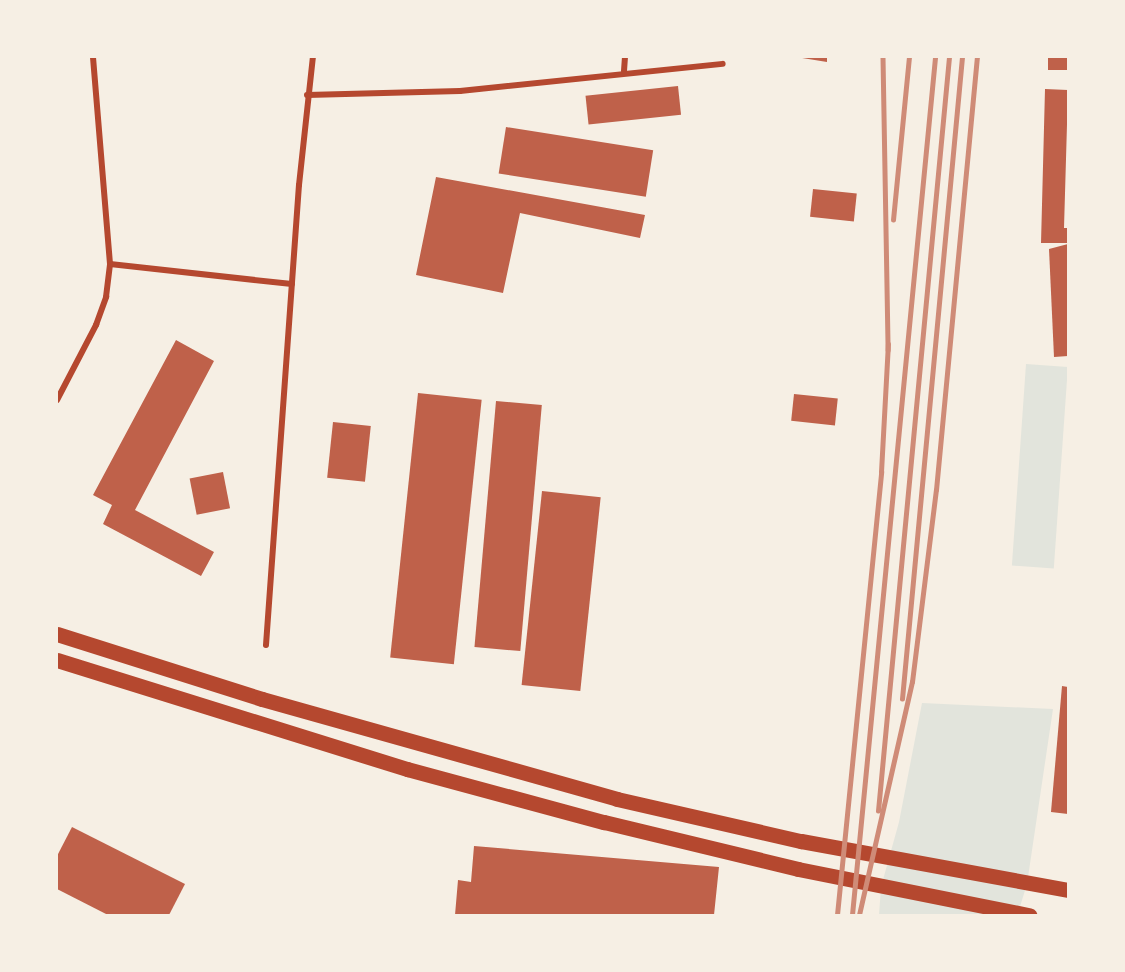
<!DOCTYPE html>
<html>
<head>
<meta charset="utf-8">
<style>
  body { margin:0 }
  #map { position:relative; width:1125px; height:972px; overflow:hidden; background:#f6efe4; font-family:"Playfair Display",serif }
  div>[style] { position:absolute }
  .green>* { inset:0; background:#e2e4dc; transform-origin:0 0 }
  .building>* { inset:0; background:#bf614a; transform-origin:0 0 }
  .minor>* { height:6px; margin:-3px; padding:0 3px; transform-origin:3px; border-radius:3px; background:#b5482f }
  .primary>* { height:15px; margin:-7.5px; padding:0 7.5px; transform-origin:7.5px; border-radius:7.5px; background:#b5482f }
  .rail>* { height:4.5px; margin:-2.25px; padding:0 2.25px; transform-origin:2.25px; border-radius:2.25px; background:#cf8b77 }
  span { translate:-50% -50%; white-space:nowrap; text-align:center; line-height:1.15; -webkit-text-stroke:4.5px #f6efe4; paint-order:stroke }
  .frame { position:absolute; inset:0; border:58px solid #f6efe4; pointer-events:none }
</style>
</head>
<body>
<div id="map">
  <div class="green">
    <i style="left:1026px;top:364px;width:42px;height:202px;rotate:4deg"></i>
    <i style="clip-path:polygon(922px 703px,1053px 709px,1027px 884px,1018px 913px,1029px 915px,879px 915px,881px 887px,899px 822px)"></i>
  </div>
  <div class="building">
    <i style="clip-path:polygon(796px 57px,827px 57px,827px 62px)"></i>
    <i style="left:1048px;top:57px;width:20px;height:13px"></i>
    <i style="left:678px;top:86px;width:29px;height:93px;rotate:84deg"></i>
    <i style="clip-path:polygon(1045px 89px,1068px 90px,1064px 228px,1068px 228px,1068px 243px,1041px 243px)"></i>
    <i style="left:506px;top:127px;width:149px;height:47px;rotate:9deg"></i>
    <i style="clip-path:polygon(436px 177px,645px 215px,640px 238px,520px 213px,503px 293px,416px 275px)"></i>
    <i style="left:813px;top:189px;width:44px;height:28px;rotate:6deg"></i>
    <i style="clip-path:polygon(1068px 244px,1068px 356px,1054px 357px,1049px 249px)"></i>
    <i style="clip-path:polygon(176px 340px,214px 361px,135px 510px,214px 552px,201px 576px,103px 524px,112px 505px,93px 495px)"></i>
    <i style="left:418px;top:393px;width:64px;height:266px;rotate:6deg"></i>
    <i style="left:794px;top:394px;width:44px;height:27px;rotate:6deg"></i>
    <i style="left:496px;top:401px;width:46px;height:247px;rotate:5deg"></i>
    <i style="left:333px;top:422px;width:38px;height:56px;rotate:6deg"></i>
    <i style="left:223px;top:472px;width:37px;height:34px;rotate:79deg"></i>
    <i style="left:542px;top:491px;width:59px;height:195px;rotate:6deg"></i>
    <i style="clip-path:polygon(1062px 686px,1068px 687px,1068px 814px,1051px 812px)"></i>
    <i style="clip-path:polygon(72px 827px,185px 884px,169px 915px,108px 915px,57px 889px,57px 856px)"></i>
    <i style="clip-path:polygon(474px 846px,719px 867px,714px 915px,455px 915px,458px 880px,471px 882px)"></i>
  </div>
  <div class="minor">
    <i style="left:624px;top:71px;width:14px;rotate:-86deg"></i>
    <i style="left:307px;top:95px;width:153px;rotate:-1.5deg"></i>
    <i style="left:460px;top:91px;width:264px;rotate:-5.9deg"></i>
    <i style="left:110px;top:264px;width:183px;rotate:6.3deg"></i>
    <i style="left:57px;top:400px;width:85px;rotate:-62.5deg"></i>
    <i style="left:96px;top:325px;width:30px;rotate:-70deg"></i>
    <i style="left:106px;top:297px;width:33px;rotate:-83deg"></i>
    <i style="left:110px;top:264px;width:208px;rotate:-94.7deg"></i>
    <i style="left:266px;top:645px;width:461px;rotate:-85.9deg"></i>
    <i style="left:299px;top:185px;width:129px;rotate:-83.8deg"></i>
  </div>
  <div class="primary">
    <i style="left:57px;top:634px;width:215px;rotate:17.6deg"></i>
    <i style="left:262px;top:699px;width:369px;rotate:15.7deg"></i>
    <i style="left:617px;top:799px;width:189px;rotate:12.9deg"></i>
    <i style="left:801px;top:841px;width:271px;rotate:10.4deg"></i>
    <i style="left:57px;top:660px;width:367px;rotate:17.3deg"></i>
    <i style="left:407px;top:769px;width:204px;rotate:15.1deg"></i>
    <i style="left:604px;top:822px;width:200px;rotate:13.6deg"></i>
    <i style="left:798px;top:869px;width:236px;rotate:11.3deg"></i>
  </div>
  <div class="rail">
    <i style="left:883px;top:57px;width:293px;rotate:89deg"></i>
    <i style="left:893px;top:220px;width:164px;rotate:-84.4deg"></i>
    <i style="left:902px;top:699px;width:645px;rotate:-84.66deg"></i>
    <i style="left:878px;top:811px;width:757px;rotate:-84.62deg"></i>
    <i style="left:837px;top:915px;width:445px;rotate:-84.3deg"></i>
    <i style="left:881px;top:472px;width:128px;rotate:-86.9deg"></i>
    <i style="left:852px;top:915px;width:862px;rotate:-84.47deg"></i>
    <i style="left:859px;top:915px;width:239px;rotate:-77.2deg"></i>
    <i style="left:912px;top:682px;width:193px;rotate:-82.9deg"></i>
    <i style="left:936px;top:490px;width:435px;rotate:-84.6deg"></i>
  </div>
  <div class="frame"></div>
</div>
</body>
</html>
